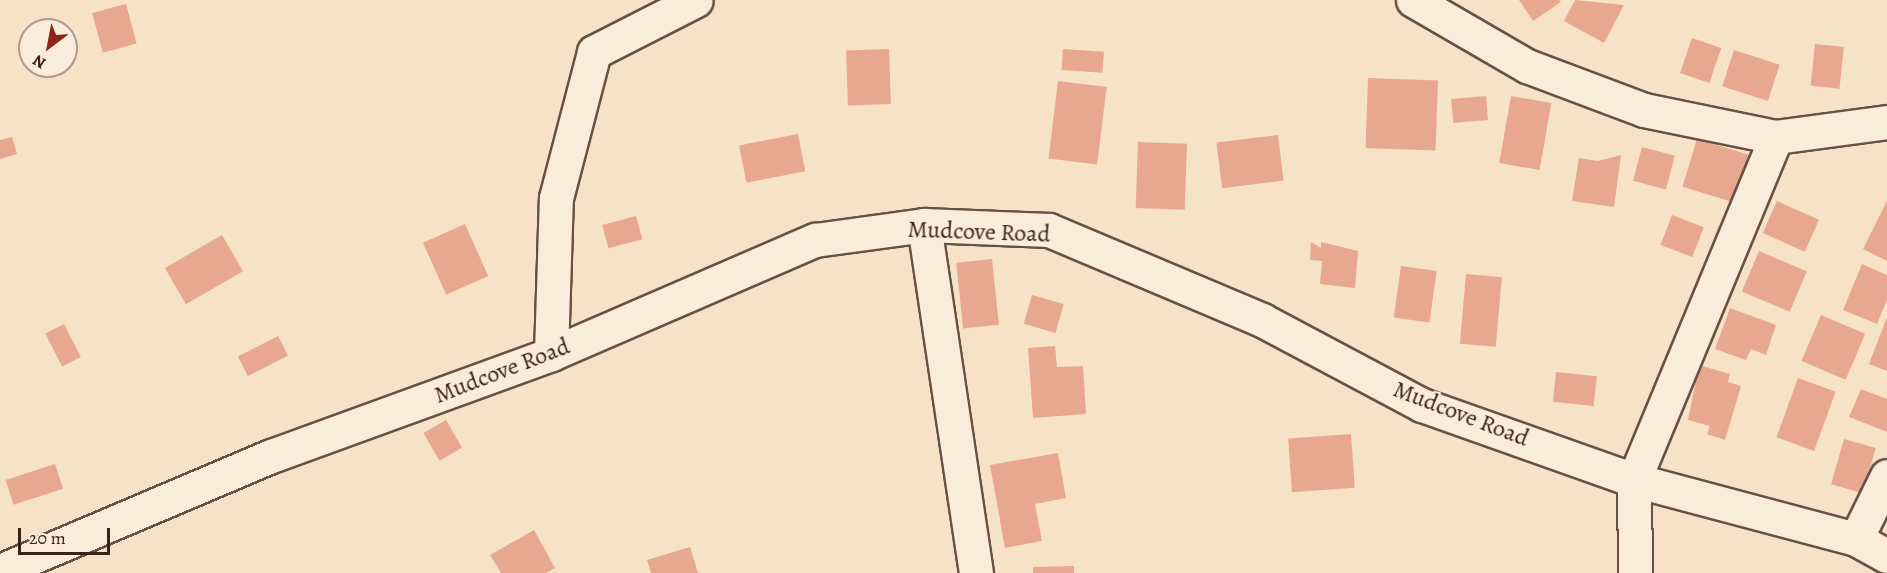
<!DOCTYPE html>
<html>
<head>
<meta charset="utf-8">
<style>
  body { margin:0 }
  #map { position:relative; width:1887px; height:573px; overflow:hidden; background:#f6e2c7; font-family:Alegreya,serif }
  div>[style] { position:absolute }
  .building>* { inset:0; background:#e8a890; transform-origin:0 0 }
  .roads { filter:drop-shadow(2px 0 #685144) drop-shadow(-2px 0 #685144) drop-shadow(0 2px #685144) drop-shadow(0 -2px #685144) }
  .minor>* { height:33px; margin:-16.5px; padding:0 16.5px; transform-origin:16.5px; border-radius:16.5px; background:#f9ecdb }
  span { translate:-50% -50%; white-space:nowrap; text-align:center; line-height:1.15; -webkit-text-stroke:4.5px #f9ecdb; paint-order:stroke }
  .street-label { font-size:24px; color:#392118 }
  .north { position:absolute; left:18px; top:18px; width:60px; height:60px; box-sizing:border-box; background:#f9ecdb; border:2px solid #ac9b8d; border-radius:50%; rotate:212deg; font-size:16px; font-weight:700; line-height:24px; text-align:center; color:#392118 }
  .north::after { content:''; display:block; margin:auto; width:21px; height:27px; background:#8f2418; clip-path:polygon(50% 0,100% 100%,50% 72%,0 100%) }
  .scale { position:absolute; left:18px; top:528px; width:92px; height:27px; box-sizing:border-box; border:3px solid #392118; border-top:0; padding-left:8px; font-size:18px; line-height:21px; white-space:nowrap; color:#392118; -webkit-text-stroke:4px #f9ecdb; paint-order:stroke }
</style>
</head>
<body>
<div id="map">
  <div class="building">
    <i style="clip-path:polygon(1519px 0,1559px 0,1561px 2px,1533px 21px)"></i>
    <i style="clip-path:polygon(1575px 0,1624px 5px,1604px 43px,1564px 21px)"></i>
    <i style="left:126px;top:4px;width:41px;height:35px;rotate:75deg"></i>
    <i style="left:1692px;top:38px;width:31px;height:37px;rotate:19deg"></i>
    <i style="left:1815px;top:44px;width:29px;height:42px;rotate:6deg"></i>
    <i style="left:889px;top:49px;width:55px;height:43px;rotate:88deg"></i>
    <i style="left:1063px;top:49px;width:41px;height:21px;rotate:4deg"></i>
    <i style="left:1734px;top:50px;width:48px;height:38px;rotate:18deg"></i>
    <i style="left:1368px;top:78px;width:70px;height:70px;rotate:2deg"></i>
    <i style="left:1058px;top:81px;width:49px;height:78px;rotate:7deg"></i>
    <i style="left:1486px;top:96px;width:24px;height:35px;rotate:85deg"></i>
    <i style="left:1511px;top:96px;width:41px;height:68px;rotate:10deg"></i>
    <i style="left:798px;top:134px;width:38px;height:60px;rotate:79deg"></i>
    <i style="left:1278px;top:135px;width:46px;height:62px;rotate:83deg"></i>
    <i style="clip-path:polygon(12px 137px,17px 154px,0 159px,0 140px)"></i>
    <i style="left:1697px;top:139px;width:54px;height:50px;rotate:17deg"></i>
    <i style="left:1138px;top:142px;width:49px;height:66px;rotate:2deg"></i>
    <i style="left:1642px;top:147px;width:34px;height:35px;rotate:15deg"></i>
    <i style="clip-path:polygon(1621px 155px,1614px 207px,1572px 201px,1579px 158px,1598px 161px)"></i>
    <i style="left:1777px;top:201px;width:46px;height:35px;rotate:24deg"></i>
    <i style="clip-path:polygon(1887px 201px,1887px 261px,1863px 249px)"></i>
    <i style="left:1672px;top:215px;width:34px;height:32px;rotate:21deg"></i>
    <i style="left:636px;top:216px;width:24px;height:35px;rotate:75deg"></i>
    <i style="left:465px;top:224px;width:57px;height:46px;rotate:66deg"></i>
    <i style="left:222px;top:235px;width:42px;height:66px;rotate:60deg"></i>
    <i style="clip-path:polygon(1311px 242px,1321px 248px,1321px 242px,1358px 251px,1355px 288px,1320px 284px,1322px 261px,1310px 260px)"></i>
    <i style="left:1759px;top:251px;width:52px;height:44px;rotate:23deg"></i>
    <i style="left:992px;top:259px;width:66px;height:36px;rotate:84deg"></i>
    <i style="clip-path:polygon(1862px 264px,1887px 275px,1887px 300px,1877px 324px,1843px 310px)"></i>
    <i style="left:1401px;top:266px;width:36px;height:52px;rotate:8deg"></i>
    <i style="left:1466px;top:274px;width:36px;height:70px;rotate:5deg"></i>
    <i style="left:1032px;top:295px;width:33px;height:30px;rotate:16deg"></i>
    <i style="clip-path:polygon(1730px 308px,1776px 325px,1766px 355px,1751px 349px,1746px 360px,1715px 349px)"></i>
    <i style="left:1821px;top:315px;width:48px;height:50px;rotate:23deg"></i>
    <i style="clip-path:polygon(1887px 317px,1887px 371px,1869px 364px)"></i>
    <i style="left:64px;top:324px;width:37px;height:21px;rotate:63deg"></i>
    <i style="left:278px;top:336px;width:22px;height:45px;rotate:63deg"></i>
    <i style="clip-path:polygon(1055px 346px,1057px 367px,1083px 366px,1086px 414px,1033px 418px,1028px 348px)"></i>
    <i style="clip-path:polygon(1699px 365px,1730px 374px,1728px 382px,1741px 386px,1725px 440px,1707px 434px,1710px 426px,1688px 420px)"></i>
    <i style="left:1556px;top:372px;width:41px;height:30px;rotate:6deg"></i>
    <i style="left:1798px;top:378px;width:40px;height:63px;rotate:20deg"></i>
    <i style="clip-path:polygon(1861px 389px,1887px 399px,1887px 432px,1849px 417px)"></i>
    <i style="left:446px;top:420px;width:32px;height:26px;rotate:60deg"></i>
    <i style="left:1351px;top:434px;width:54px;height:63px;rotate:86deg"></i>
    <i style="left:1844px;top:439px;width:33px;height:47px;rotate:16deg"></i>
    <i style="clip-path:polygon(1058px 453px,1066px 498px,1035px 504px,1042px 541px,1005px 548px,990px 465px)"></i>
    <i style="left:55px;top:464px;width:26px;height:52px;rotate:72deg"></i>
    <i style="clip-path:polygon(534px 530px,555px 568px,546px 573px,501px 573px,490px 555px)"></i>
    <i style="clip-path:polygon(690px 547px,698px 573px,651px 573px,647px 560px)"></i>
    <i style="clip-path:polygon(1074px 566px,1074px 573px,1033px 573px,1033px 567px)"></i>
  </div>
  <div class="roads">
    <div class="minor">
      <i style="left:1413px;top:0;width:132px;rotate:30.1deg"></i>
      <i style="left:1527px;top:66px;width:125px;rotate:20.6deg"></i>
      <i style="left:1644px;top:110px;width:135px;rotate:11.6deg"></i>
      <i style="left:1776px;top:137px;width:371px;rotate:112.5deg"></i>
      <i style="left:1634px;top:480px;width:93px;rotate:89.4deg"></i>
      <i style="left:1776px;top:137px;width:112px;rotate:-7.7deg"></i>
      <i style="left:924px;top:225px;width:352px;rotate:81.5deg"></i>
      <i style="left:551px;top:354px;width:156px;rotate:-88.2deg"></i>
      <i style="left:556px;top:198px;width:151px;rotate:-75.4deg"></i>
      <i style="left:594px;top:52px;width:114px;rotate:-27deg"></i>
      <i style="left:1856px;top:539px;width:70px;rotate:-63.8deg"></i>
      <i style="left:0;top:571px;width:294px;rotate:-23deg"></i>
      <i style="left:271px;top:456px;width:298px;rotate:-20deg"></i>
      <i style="left:551px;top:354px;width:288px;rotate:-23.4deg"></i>
      <i style="left:815px;top:240px;width:110px;rotate:-7.8deg"></i>
      <i style="left:924px;top:225px;width:125px;rotate:2.3deg"></i>
      <i style="left:1049px;top:230px;width:231px;rotate:22.9deg"></i>
      <i style="left:1262px;top:320px;width:181px;rotate:28deg"></i>
      <i style="left:1422px;top:405px;width:225px;rotate:19.5deg"></i>
      <i style="left:1634px;top:480px;width:230px;rotate:14.9deg"></i>
      <i style="left:1856px;top:539px;width:35px;rotate:29deg"></i>
    </div>
  </div>
  <div class="street-label">
    <span style="left:979px;top:232px;rotate:2deg">Mudcove Road</span>
    <span style="left:502px;top:371px;rotate:-21deg">Mudcove Road</span>
    <span style="left:1461px;top:414px;rotate:21deg">Mudcove Road</span>
  </div>
  <div class="north">N</div>
  <div class="scale">20 m</div>
</div>
</body>
</html>
